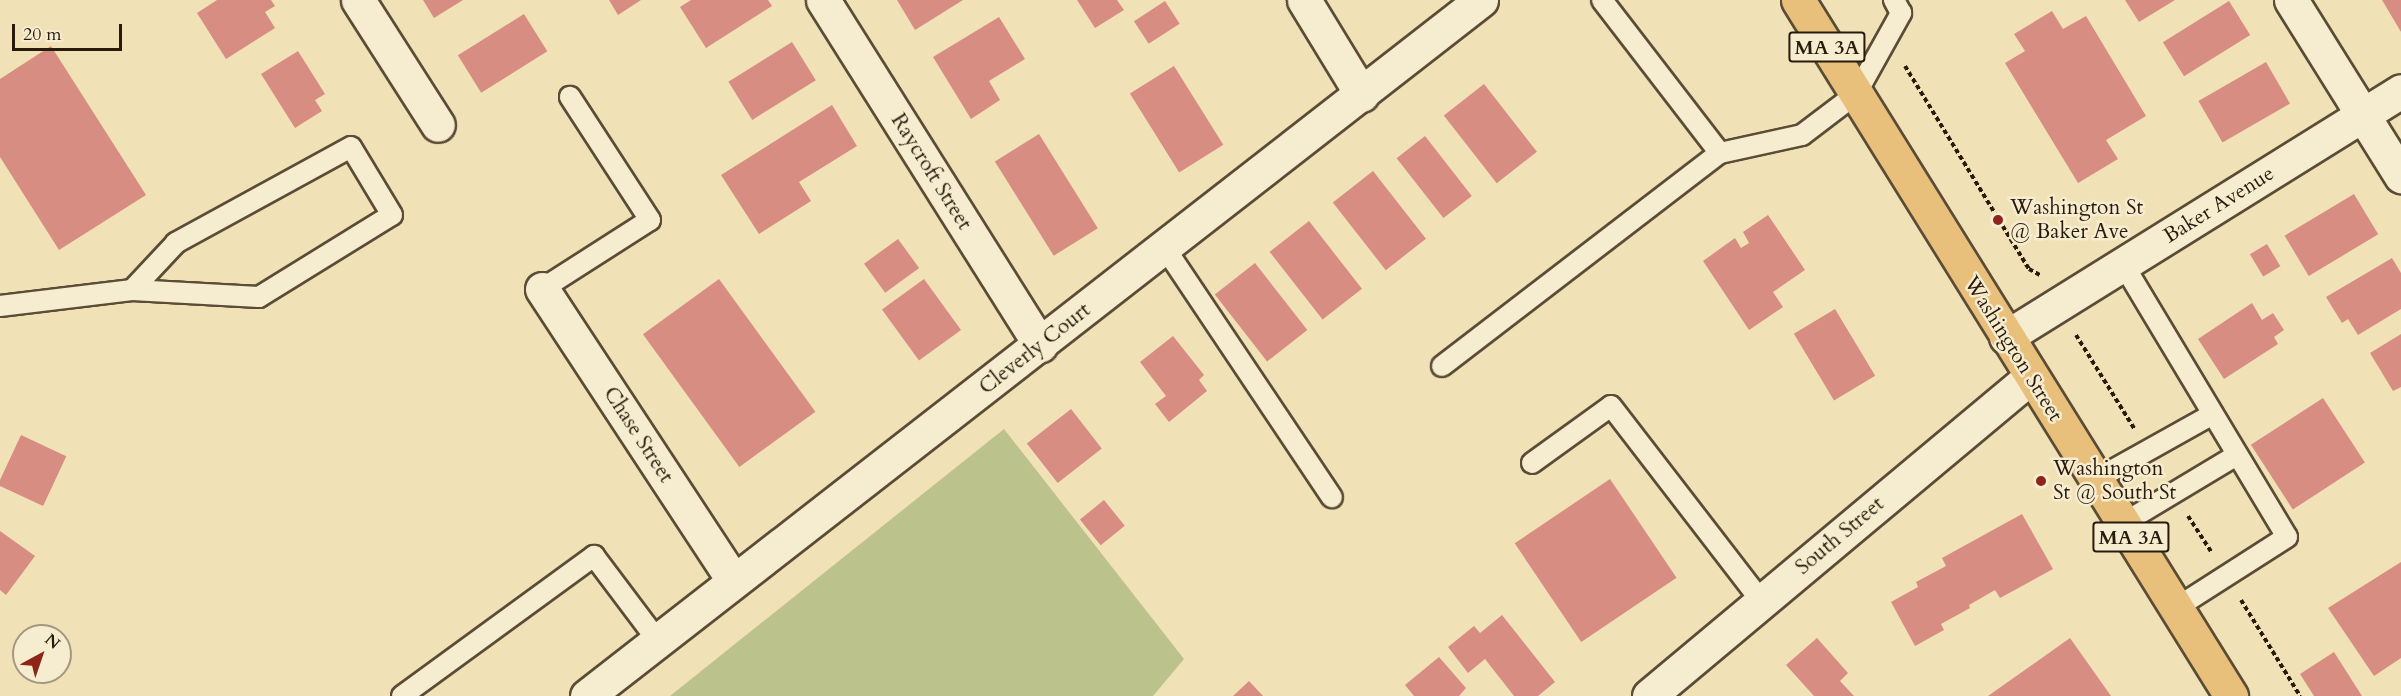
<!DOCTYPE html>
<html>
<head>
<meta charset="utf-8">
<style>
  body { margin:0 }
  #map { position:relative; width:2401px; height:696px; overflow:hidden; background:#f1e1b6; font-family:Cardo,serif }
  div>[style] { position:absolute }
  .green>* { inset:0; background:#bcc28c }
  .building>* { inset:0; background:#d88d83; transform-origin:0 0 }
  .path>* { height:4px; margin-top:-2px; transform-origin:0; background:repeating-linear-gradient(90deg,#291b0b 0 4.5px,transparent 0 7.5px) }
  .roads { filter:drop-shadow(2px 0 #5b4c36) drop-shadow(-2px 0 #5b4c36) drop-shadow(0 2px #5b4c36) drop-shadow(0 -2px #5b4c36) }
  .service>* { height:20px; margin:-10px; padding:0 10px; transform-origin:10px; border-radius:10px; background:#f6ecd0 }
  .minor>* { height:33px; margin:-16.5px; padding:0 16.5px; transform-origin:16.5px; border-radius:16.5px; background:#f6ecd0 }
  .secondary>* { height:33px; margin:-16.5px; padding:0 16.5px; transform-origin:16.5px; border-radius:16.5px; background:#f6ecd0 }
  .primary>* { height:33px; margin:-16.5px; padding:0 16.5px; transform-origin:16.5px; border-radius:16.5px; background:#e8c07b }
  .dots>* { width:16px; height:16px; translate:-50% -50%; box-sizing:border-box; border:3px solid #f6ecd0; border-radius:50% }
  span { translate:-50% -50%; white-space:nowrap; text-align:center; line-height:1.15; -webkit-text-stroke:5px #f6ecd0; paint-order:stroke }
  .shield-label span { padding:2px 4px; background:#f6ecd0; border:2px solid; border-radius:4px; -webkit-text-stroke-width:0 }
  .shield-label { font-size:20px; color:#291b0b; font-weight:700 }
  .street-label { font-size:21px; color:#291b0b }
  .poi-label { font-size:21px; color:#291b0b }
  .left { translate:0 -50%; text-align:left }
  .north { position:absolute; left:12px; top:624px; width:60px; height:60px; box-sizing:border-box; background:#f6ecd0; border:2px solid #a49881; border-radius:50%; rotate:40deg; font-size:16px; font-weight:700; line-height:24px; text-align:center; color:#291b0b }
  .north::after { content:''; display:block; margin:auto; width:21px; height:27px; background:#8f2418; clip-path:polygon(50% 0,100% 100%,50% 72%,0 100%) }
  .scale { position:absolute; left:12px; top:24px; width:110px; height:27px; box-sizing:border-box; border:3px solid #291b0b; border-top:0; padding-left:8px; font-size:18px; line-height:21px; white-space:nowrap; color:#291b0b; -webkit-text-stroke:4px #f6ecd0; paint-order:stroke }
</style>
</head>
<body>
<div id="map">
  <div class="green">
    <i style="clip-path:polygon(1004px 429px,1184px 659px,1153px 696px,670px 696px)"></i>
  </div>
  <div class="building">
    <i style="clip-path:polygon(217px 0,271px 0,275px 6px,265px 12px,275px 28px,226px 59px,197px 13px)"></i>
    <i style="clip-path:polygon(423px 0,463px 0,434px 18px)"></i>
    <i style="clip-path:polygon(609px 0,641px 0,618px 15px)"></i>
    <i style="clip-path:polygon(691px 0,768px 0,772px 6px,706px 48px,680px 7px)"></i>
    <i style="clip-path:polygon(897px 0,963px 0,915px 30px)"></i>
    <i style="clip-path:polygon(1077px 0,1117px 0,1124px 10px,1095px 28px)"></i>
    <i style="clip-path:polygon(2125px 0,2175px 0,2139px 22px)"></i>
    <i style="clip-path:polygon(2382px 0,2401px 0,2401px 32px)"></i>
    <i style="left:1165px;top:1px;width:27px;height:37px;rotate:57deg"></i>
    <i style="left:2229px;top:1px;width:40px;height:78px;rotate:58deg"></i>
    <i style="clip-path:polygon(2052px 11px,2063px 29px,2086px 16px,2146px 116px,2106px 140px,2118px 159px,2078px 183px,2005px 63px,2025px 51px,2014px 34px)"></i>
    <i style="left:524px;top:14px;width:44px;height:78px;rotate:58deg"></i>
    <i style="clip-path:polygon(999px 17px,1025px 59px,989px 81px,1000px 100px,971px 119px,933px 57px)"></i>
    <i style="left:792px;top:42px;width:45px;height:75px;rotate:58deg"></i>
    <i style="clip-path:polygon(51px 46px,146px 195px,59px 250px,0 157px,0 79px)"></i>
    <i style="clip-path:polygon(298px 51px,325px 94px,315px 100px,322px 111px,295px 128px,261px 74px)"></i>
    <i style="left:2266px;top:62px;width:48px;height:78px;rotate:60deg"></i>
    <i style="left:1174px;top:66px;width:93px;height:52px;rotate:58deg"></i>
    <i style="left:1484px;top:84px;width:86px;height:51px;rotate:52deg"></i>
    <i style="clip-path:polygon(832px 105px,857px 146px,799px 182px,811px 201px,759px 234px,721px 175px)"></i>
    <i style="left:1039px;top:134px;width:111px;height:52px;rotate:58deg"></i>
    <i style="left:1425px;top:136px;width:76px;height:36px;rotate:52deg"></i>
    <i style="left:1373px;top:171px;width:86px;height:51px;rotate:52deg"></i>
    <i style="left:2354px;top:194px;width:47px;height:81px;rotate:59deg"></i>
    <i style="clip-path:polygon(1768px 215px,1805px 270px,1773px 292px,1783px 307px,1749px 330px,1703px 261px,1735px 238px,1741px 248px,1749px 243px,1743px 232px)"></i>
    <i style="left:1309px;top:221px;width:86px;height:50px;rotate:52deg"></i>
    <i style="left:898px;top:239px;width:36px;height:42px;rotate:54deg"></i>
    <i style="left:2267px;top:244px;width:26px;height:20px;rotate:59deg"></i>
    <i style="clip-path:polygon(2392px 258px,2401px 273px,2401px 309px,2358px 335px,2348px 319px,2342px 323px,2326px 297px)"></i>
    <i style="left:1255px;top:263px;width:85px;height:51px;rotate:52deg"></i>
    <i style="left:719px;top:279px;width:164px;height:94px;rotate:54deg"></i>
    <i style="left:924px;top:279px;width:63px;height:52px;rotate:54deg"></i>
    <i style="clip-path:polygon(2252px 303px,2262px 320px,2273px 313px,2284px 330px,2274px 337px,2278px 344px,2224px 379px,2198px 339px)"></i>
    <i style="left:1835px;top:309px;width:78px;height:48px;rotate:59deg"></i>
    <i style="clip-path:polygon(2401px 334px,2401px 387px,2393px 391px,2370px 353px)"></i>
    <i style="clip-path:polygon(1173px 336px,1204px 375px,1199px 380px,1207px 391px,1169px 422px,1155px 404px,1166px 396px,1140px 362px)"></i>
    <i style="left:2323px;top:398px;width:77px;height:86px;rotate:57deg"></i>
    <i style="left:1071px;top:409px;width:50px;height:56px;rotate:52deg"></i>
    <i style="left:21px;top:435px;width:50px;height:55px;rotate:25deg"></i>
    <i style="left:1610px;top:479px;width:119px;height:115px;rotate:56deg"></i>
    <i style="left:1104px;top:500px;width:33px;height:31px;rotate:51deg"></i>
    <i style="clip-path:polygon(2022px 514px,2053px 569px,2000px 598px,1995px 590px,1969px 605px,1970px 608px,1941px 624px,1944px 630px,1915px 646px,1891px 602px,1918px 587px,1916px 582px,1946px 566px,1942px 558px)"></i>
    <i style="clip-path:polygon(0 531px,35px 556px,6px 595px,0 590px)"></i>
    <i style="clip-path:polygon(2401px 562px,2401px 658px,2374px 676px,2328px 608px)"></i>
    <i style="clip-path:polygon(1502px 615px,1555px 682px,1538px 696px,1514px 696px,1485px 659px,1468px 673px,1448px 647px,1474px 626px,1480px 633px)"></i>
    <i style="clip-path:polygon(1817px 638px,1848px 673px,1840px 681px,1854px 696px,1814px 696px,1786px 665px)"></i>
    <i style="clip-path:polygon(2070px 638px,2111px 696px,1988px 696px)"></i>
    <i style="clip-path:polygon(2334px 652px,2362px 696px,2314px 696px,2300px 674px)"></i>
    <i style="clip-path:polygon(1439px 657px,1466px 688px,1459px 696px,1414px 696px,1405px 685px)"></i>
    <i style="clip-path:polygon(1249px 681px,1263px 696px,1233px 696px)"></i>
  </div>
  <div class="path">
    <i style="left:1905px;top:66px;width:238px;rotate:58.6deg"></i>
    <i style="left:2029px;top:269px;width:13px;rotate:29deg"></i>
    <i style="left:2076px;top:335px;width:110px;rotate:58.1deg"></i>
    <i style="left:2188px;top:516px;width:44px;rotate:57deg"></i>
    <i style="left:2241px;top:600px;width:113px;rotate:58.4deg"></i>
  </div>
  <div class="roads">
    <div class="service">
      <i style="left:1602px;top:0;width:193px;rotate:52.4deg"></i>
      <i style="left:1165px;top:248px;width:300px;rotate:56.2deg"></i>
      <i style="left:2123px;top:264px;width:318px;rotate:59deg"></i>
      <i style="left:2287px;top:537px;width:132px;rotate:147.4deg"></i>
      <i style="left:542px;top:289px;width:128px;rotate:-32.6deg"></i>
      <i style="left:650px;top:220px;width:147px;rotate:-123deg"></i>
      <i style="left:0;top:306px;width:133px;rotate:-6.9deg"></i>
      <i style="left:132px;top:290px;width:127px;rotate:3.2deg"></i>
      <i style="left:259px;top:297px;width:156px;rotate:-31.7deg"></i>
      <i style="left:392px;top:215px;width:79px;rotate:-121.1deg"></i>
      <i style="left:351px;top:147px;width:200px;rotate:151.3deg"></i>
      <i style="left:176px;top:243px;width:64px;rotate:133.1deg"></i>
      <i style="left:1442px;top:366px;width:350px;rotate:-37.5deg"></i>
      <i style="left:1720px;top:153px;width:84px;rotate:-12.4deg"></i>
      <i style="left:1802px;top:135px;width:68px;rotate:-37.2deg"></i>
      <i style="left:1856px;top:94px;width:93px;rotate:-60.9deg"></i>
      <i style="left:1901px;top:13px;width:15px;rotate:-118deg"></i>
      <i style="left:1532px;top:463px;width:97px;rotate:-35.8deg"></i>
      <i style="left:1611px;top:406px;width:247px;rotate:52.4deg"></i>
      <i style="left:2095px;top:480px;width:135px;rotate:-29.2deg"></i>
      <i style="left:2122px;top:524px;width:134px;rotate:-31deg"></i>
      <i style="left:402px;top:696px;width:238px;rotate:-36.1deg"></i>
      <i style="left:594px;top:556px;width:106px;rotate:53deg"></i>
    </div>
    <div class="minor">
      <i style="left:358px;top:0;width:148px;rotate:57.4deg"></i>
      <i style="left:823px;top:0;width:408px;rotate:57.8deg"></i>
      <i style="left:1304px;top:0;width:111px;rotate:58.6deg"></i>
      <i style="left:2291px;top:0;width:208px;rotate:58deg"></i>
      <i style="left:542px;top:289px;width:349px;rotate:56.7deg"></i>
      <i style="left:2006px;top:337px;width:465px;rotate:-31.9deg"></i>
      <i style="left:587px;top:696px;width:1133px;rotate:-37.9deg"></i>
    </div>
    <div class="secondary">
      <i style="left:1649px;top:696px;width:498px;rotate:-39.9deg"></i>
    </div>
    <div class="primary">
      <i style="left:1798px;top:0;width:820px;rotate:58.11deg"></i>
    </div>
  </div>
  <div class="dots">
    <i style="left:1998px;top:220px;background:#8f2418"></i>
    <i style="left:2041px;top:481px;background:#8f2418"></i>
  </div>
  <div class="shield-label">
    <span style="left:1827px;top:47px">MA 3A</span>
    <span style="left:2131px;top:537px">MA 3A</span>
  </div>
  <div class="street-label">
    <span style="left:931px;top:172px;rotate:58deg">Raycroft Street</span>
    <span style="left:2219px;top:205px;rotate:-32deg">Baker Avenue</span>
    <span style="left:1035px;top:349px;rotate:-38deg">Cleverly Court</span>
    <span style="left:2013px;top:349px;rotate:58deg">Washington Street</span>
    <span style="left:638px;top:435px;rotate:57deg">Chase Street</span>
    <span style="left:1840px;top:536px;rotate:-40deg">South Street</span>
  </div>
  <div class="poi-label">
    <span class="left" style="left:2010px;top:220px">Washington St<br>@ Baker Ave</span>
    <span class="left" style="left:2053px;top:481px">Washington<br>St @ South St</span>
  </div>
  <div class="north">N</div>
  <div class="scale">20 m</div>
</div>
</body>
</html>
